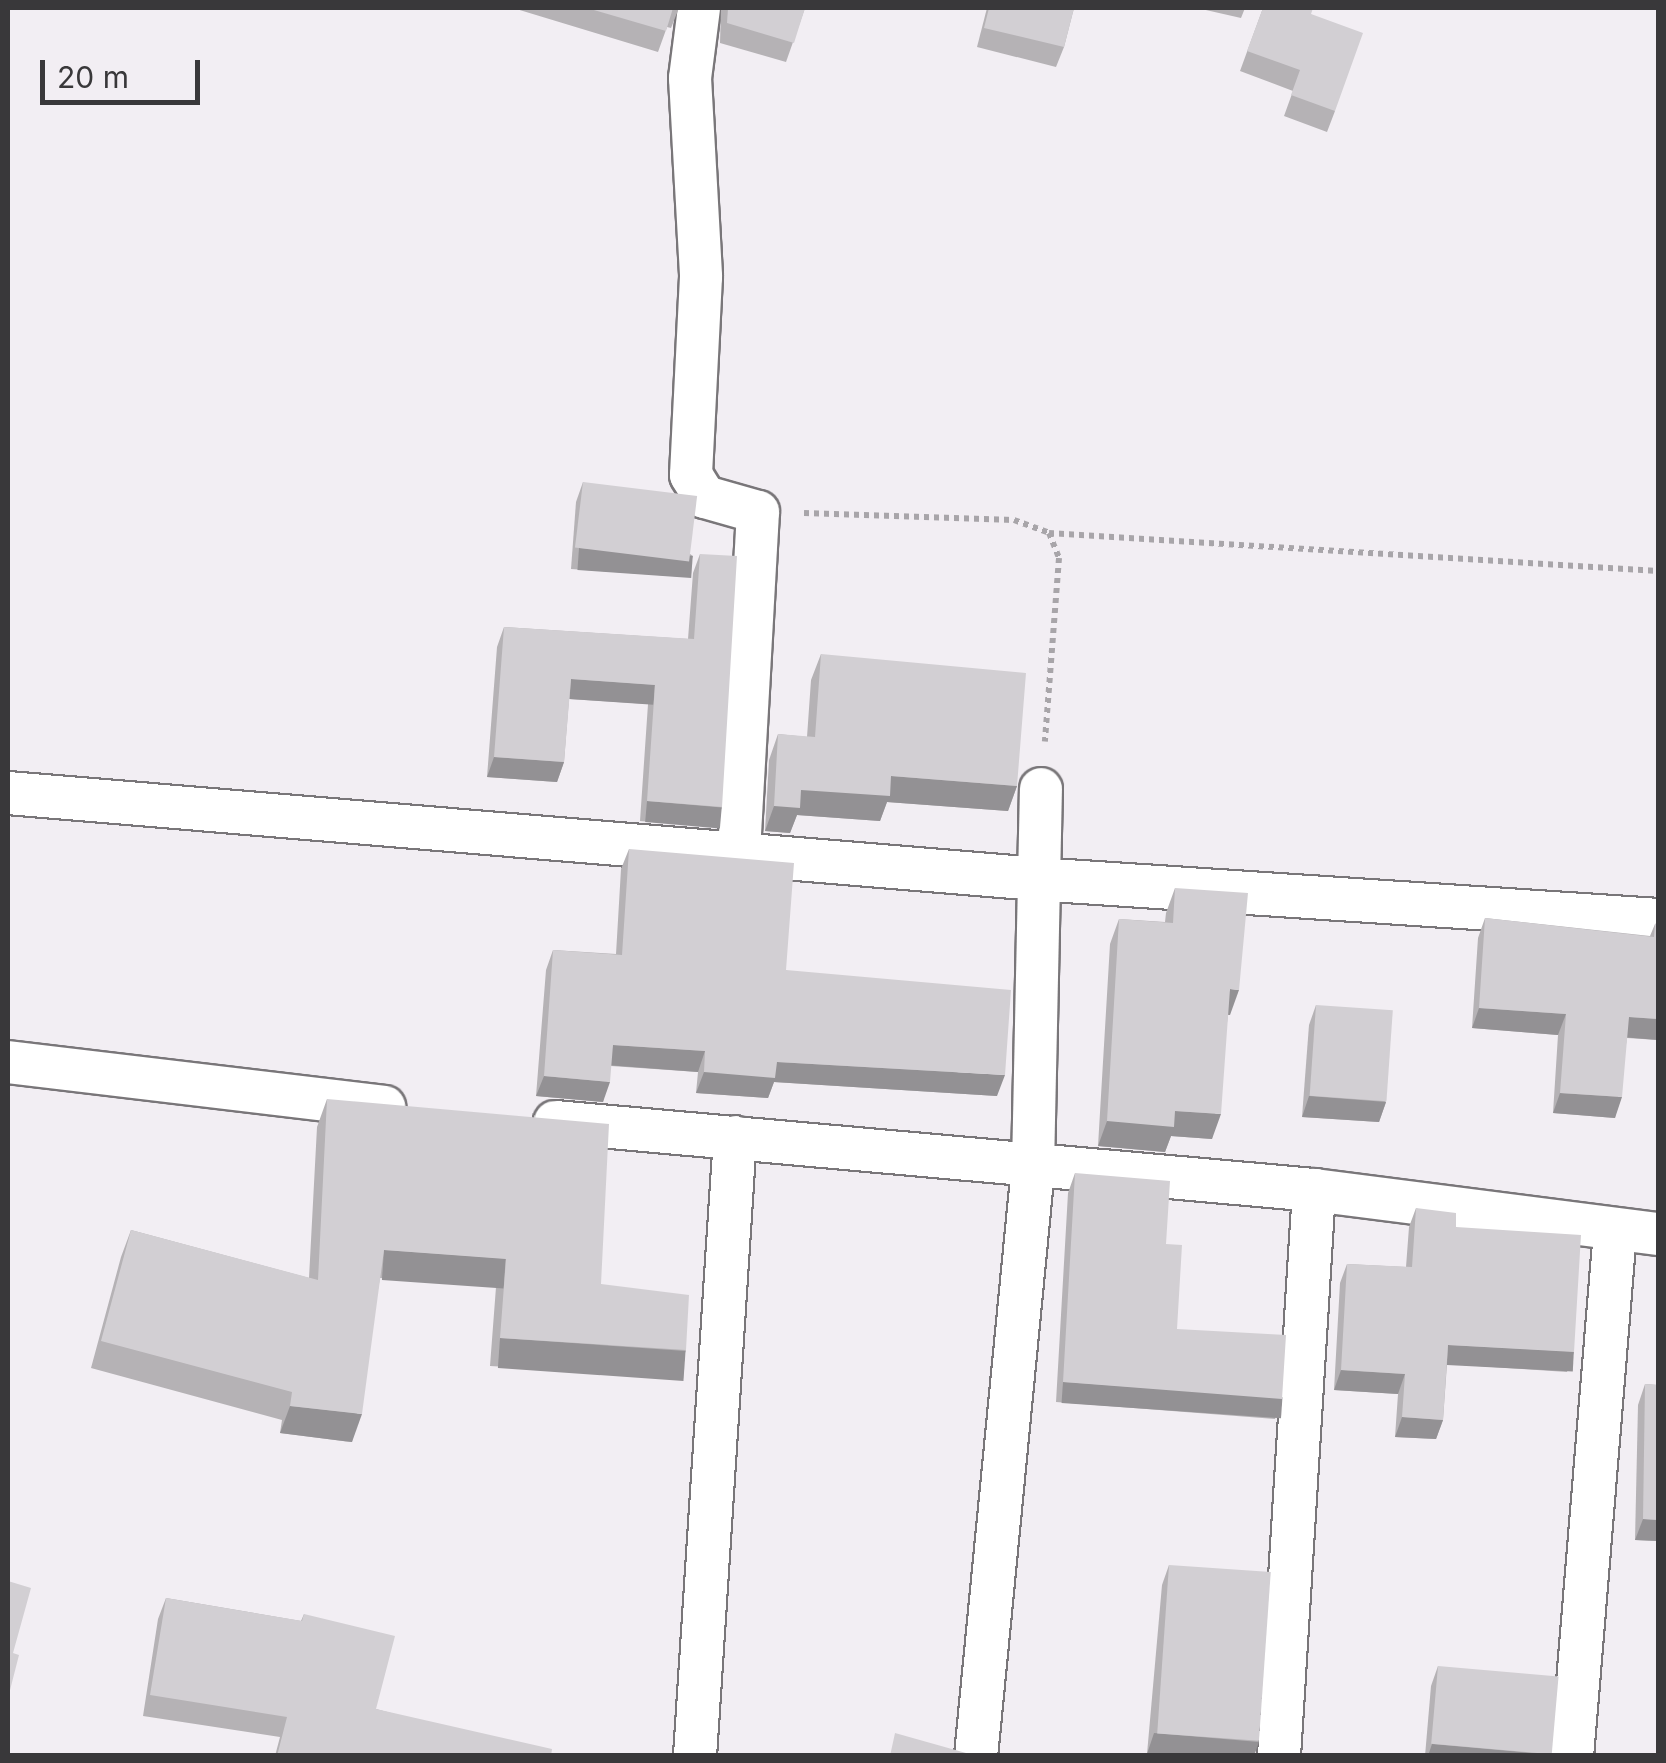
<!DOCTYPE html>
<html>
<head>
<meta charset="utf-8">
<style>
  body { margin:0 }
  #map { position:relative; width:1666px; height:1763px; overflow:hidden; background:#f2eef3; font-family:Inter,sans-serif }
  div>[style] { position:absolute }
  .path>* { height:6px; margin-top:-3px; transform-origin:0; background:repeating-linear-gradient(90deg,#a8a5a9 0 5px,transparent 0 10px) }
  .roads { filter:drop-shadow(2px 0 #797679) drop-shadow(-2px 0 #797679) drop-shadow(0 2px #797679) drop-shadow(0 -2px #797679) }
  .minor>* { height:42px; margin:-21px; padding:0 21px; transform-origin:21px; border-radius:21px; background:#fff }
  .wall>* { inset:0; background:#b5b2b5 }
  .shaded-wall>* { inset:0; background:#939194; transform-origin:0 0 }
  .building>* { inset:0; background:#d2cfd3; transform-origin:0 0 }
  span { translate:-50% -50%; white-space:nowrap; text-align:center; line-height:1.15; -webkit-text-stroke:9px #f2eef3; paint-order:stroke }
  .frame { position:absolute; inset:0; border:10px solid #39383a; pointer-events:none }
  .scale { position:absolute; left:40px; top:60px; width:160px; height:45px; box-sizing:border-box; border:5px solid #39383a; border-top:0; padding-left:12px; font-size:30px; line-height:35px; white-space:nowrap; color:#39383a; -webkit-text-stroke:8px #f2eef3; paint-order:stroke }
</style>
</head>
<body>
<div id="map">
  <div class="path">
    <i style="left:804px;top:513px;width:210px;rotate:1.9deg"></i>
    <i style="left:1014px;top:520px;width:37px;rotate:20deg"></i>
    <i style="left:1049px;top:533px;width:27px;rotate:68deg"></i>
    <i style="left:1059px;top:558px;width:184px;rotate:94.4deg"></i>
    <i style="left:1049px;top:533px;width:610px;rotate:3.57deg"></i>
  </div>
  <div class="roads">
    <div class="minor">
      <i style="left:699px;top:8px;width:71px;rotate:97.3deg"></i>
      <i style="left:690px;top:78px;width:199px;rotate:86.8deg"></i>
      <i style="left:701px;top:277px;width:198px;rotate:92.9deg"></i>
      <i style="left:691px;top:475px;width:26px;rotate:58deg"></i>
      <i style="left:705px;top:497px;width:55px;rotate:15.8deg"></i>
      <i style="left:758px;top:512px;width:340px;rotate:93.2deg"></i>
      <i style="left:8px;top:793px;width:1032px;rotate:4.78deg"></i>
      <i style="left:1036px;top:879px;width:623px;rotate:3.77deg"></i>
      <i style="left:8px;top:1062px;width:379px;rotate:6.8deg"></i>
      <i style="left:555px;top:1122px;width:762px;rotate:5.12deg"></i>
      <i style="left:1314px;top:1190px;width:347px;rotate:7.3deg"></i>
      <i style="left:695px;top:1756px;width:620px;rotate:-86.3deg"></i>
      <i style="left:976px;top:1756px;width:591px;rotate:-84.46deg"></i>
      <i style="left:1033px;top:1168px;width:379px;rotate:-88.8deg"></i>
      <i style="left:1279px;top:1756px;width:567px;rotate:-86.46deg"></i>
      <i style="left:1572px;top:1756px;width:526px;rotate:-85.31deg"></i>
    </div>
  </div>
  <div class="wall">
    <i style="clip-path:polygon(513px 8px,679px 8px,671px 28px,667px 27px,658px 52px)"></i>
    <i style="clip-path:polygon(721px 8px,805px 8px,786px 62px,720px 43px)"></i>
    <i style="clip-path:polygon(987px 8px,1074px 8px,1064px 47px,1056px 67px,977px 47px)"></i>
    <i style="clip-path:polygon(1197px 8px,1245px 8px,1241px 18px)"></i>
    <i style="clip-path:polygon(1263px 8px,1311px 14px,1335px 111px,1327px 132px,1284px 116px,1293px 91px,1240px 71px)"></i>
    <i style="clip-path:polygon(583px 482px,693px 556px,686px 577px,571px 569px,576px 502px)"></i>
    <i style="clip-path:polygon(700px 554px,722px 807px,715px 827px,640px 821px,648px 704px,569px 699px,564px 762px,557px 782px,487px 777px,497px 647px,504px 627px,688px 639px,693px 573px)"></i>
    <i style="clip-path:polygon(821px 654px,1017px 786px,1008px 811px,887px 802px,880px 821px,797px 815px,790px 833px,765px 831px,769px 760px,778px 734px,807px 737px,811px 680px)"></i>
    <i style="clip-path:polygon(629px 849px,786px 970px,997px 1096px,774px 1082px,768px 1098px,696px 1093px,698px 1072px,611px 1066px,603px 1102px,536px 1096px,546px 970px,553px 950px,616px 954px,621px 869px)"></i>
    <i style="clip-path:polygon(1175px 888px,1230px 1015px,1228px 1015px,1212px 1139px,1171px 1136px,1165px 1152px,1098px 1146px,1110px 944px,1119px 919px,1165px 922px,1166px 913px)"></i>
    <i style="clip-path:polygon(1485px 918px,1650px 936px,1655px 924px,1658px 923px,1658px 1040px,1627px 1038px,1615px 1118px,1553px 1113px,1558px 1035px,1472px 1028px,1478px 938px)"></i>
    <i style="clip-path:polygon(1316px 1005px,1386px 1102px,1379px 1122px,1302px 1117px,1309px 1025px)"></i>
    <i style="clip-path:polygon(327px 1099px,601px 1284px,686px 1350px,676px 1377px,490px 1366px,496px 1287px,380px 1278px,352px 1442px,280px 1433px,282px 1420px,91px 1368px,121px 1257px,131px 1230px,309px 1278px,317px 1127px)"></i>
    <i style="clip-path:polygon(1075px 1173px,1177px 1329px,1282px 1399px,1275px 1419px,1056px 1402px,1068px 1193px)"></i>
    <i style="clip-path:polygon(1416px 1208px,1456px 1227px,1574px 1352px,1567px 1372px,1447px 1364px,1443px 1420px,1436px 1439px,1395px 1437px,1398px 1394px,1334px 1390px,1340px 1283px,1347px 1264px,1406px 1267px,1409px 1227px)"></i>
    <i style="clip-path:polygon(1645px 1384px,1658px 1385px,1658px 1541px,1635px 1540px,1638px 1405px)"></i>
    <i style="clip-path:polygon(1169px 1565px,1259px 1742px,1147px 1754px,1162px 1585px)"></i>
    <i style="clip-path:polygon(166px 1598px,301px 1621px,304px 1614px,376px 1709px,551px 1756px,275px 1756px,280px 1737px,143px 1716px,158px 1619px)"></i>
    <i style="clip-path:polygon(1438px 1666px,1554px 1756px,1425px 1756px,1431px 1686px)"></i>
  </div>
  <div class="shaded-wall">
    <i style="left:579px;top:548px;width:114px;height:22px;rotate:4deg"></i>
    <i style="left:571px;top:679px;width:84px;height:20px;rotate:4deg"></i>
    <i style="clip-path:polygon(494px 757px,564px 762px,557px 782px,487px 777px)"></i>
    <i style="clip-path:polygon(891px 776px,1017px 786px,1008px 811px,887px 802px,880px 821px,797px 815px,790px 833px,765px 831px,774px 806px,801px 790px)"></i>
    <i style="left:647px;top:801px;width:75px;height:21px;rotate:5deg"></i>
    <i style="clip-path:polygon(1230px 989px,1239px 990px,1230px 1015px,1221px 1014px)"></i>
    <i style="clip-path:polygon(1479px 1008px,1566px 1014px,1558px 1035px,1472px 1028px)"></i>
    <i style="clip-path:polygon(1629px 1017px,1658px 1019px,1658px 1040px,1621px 1037px)"></i>
    <i style="clip-path:polygon(613px 1045px,705px 1051px,698px 1072px,606px 1065px)"></i>
    <i style="clip-path:polygon(777px 1062px,1005px 1075px,997px 1096px,774px 1082px,768px 1098px,696px 1093px,704px 1072px)"></i>
    <i style="clip-path:polygon(544px 1076px,610px 1082px,603px 1102px,536px 1096px)"></i>
    <i style="clip-path:polygon(1560px 1093px,1622px 1097px,1615px 1118px,1553px 1113px)"></i>
    <i style="clip-path:polygon(1309px 1096px,1386px 1102px,1379px 1122px,1302px 1117px)"></i>
    <i style="clip-path:polygon(1175px 1111px,1221px 1114px,1212px 1139px,1171px 1136px,1165px 1152px,1098px 1146px,1107px 1121px)"></i>
    <i style="left:384px;top:1250px;width:122px;height:30px;rotate:4deg"></i>
    <i style="left:500px;top:1338px;width:186px;height:30px;rotate:4deg"></i>
    <i style="left:1448px;top:1345px;width:126px;height:20px;rotate:3deg"></i>
    <i style="clip-path:polygon(1341px 1370px,1405px 1374px,1398px 1394px,1334px 1390px)"></i>
    <i style="left:1063px;top:1382px;width:220px;height:21px;rotate:4deg"></i>
    <i style="clip-path:polygon(290px 1406px,362px 1414px,352px 1442px,280px 1433px)"></i>
    <i style="clip-path:polygon(1402px 1417px,1443px 1420px,1436px 1439px,1395px 1437px)"></i>
    <i style="clip-path:polygon(1643px 1519px,1658px 1520px,1658px 1541px,1635px 1540px)"></i>
    <i style="clip-path:polygon(1154px 1733px,1259px 1742px,1254px 1756px,1166px 1756px,1147px 1754px)"></i>
    <i style="clip-path:polygon(1432px 1744px,1554px 1755px,1428px 1756px)"></i>
  </div>
  <div class="building">
    <i style="clip-path:polygon(587px 8px,673px 8px,666px 31px)"></i>
    <i style="clip-path:polygon(728px 8px,805px 8px,794px 43px,727px 23px)"></i>
    <i style="clip-path:polygon(989px 8px,1074px 8px,1064px 47px,984px 28px)"></i>
    <i style="clip-path:polygon(1263px 8px,1313px 8px,1311px 14px,1363px 33px,1335px 111px,1291px 95px,1300px 70px,1247px 51px)"></i>
    <i style="left:583px;top:482px;width:115px;height:66px;rotate:7deg"></i>
    <i style="clip-path:polygon(700px 554px,737px 556px,722px 807px,647px 801px,655px 685px,571px 679px,564px 762px,494px 757px,504px 627px,694px 639px)"></i>
    <i style="clip-path:polygon(821px 654px,1026px 673px,1017px 786px,891px 776px,890px 796px,801px 790px,800px 808px,774px 806px,778px 734px,815px 737px)"></i>
    <i style="clip-path:polygon(629px 849px,794px 863px,786px 970px,1011px 990px,1005px 1075px,777px 1062px,775px 1078px,704px 1072px,705px 1051px,613px 1045px,610px 1082px,544px 1076px,553px 950px,622px 955px)"></i>
    <i style="clip-path:polygon(1175px 888px,1248px 893px,1239px 990px,1230px 989px,1221px 1114px,1175px 1111px,1174px 1127px,1107px 1121px,1119px 919px,1173px 923px)"></i>
    <i style="clip-path:polygon(1485px 918px,1654px 937px,1655px 924px,1658px 923px,1658px 1019px,1629px 1017px,1622px 1097px,1560px 1093px,1566px 1014px,1479px 1008px)"></i>
    <i style="left:1316px;top:1005px;width:77px;height:91px;rotate:4deg"></i>
    <i style="clip-path:polygon(327px 1099px,609px 1124px,601px 1284px,689px 1295px,686px 1350px,500px 1338px,506px 1259px,384px 1250px,362px 1414px,290px 1406px,292px 1392px,101px 1341px,131px 1230px,318px 1280px)"></i>
    <i style="clip-path:polygon(1075px 1173px,1170px 1181px,1166px 1244px,1182px 1245px,1177px 1329px,1286px 1335px,1282px 1399px,1063px 1382px)"></i>
    <i style="clip-path:polygon(1416px 1208px,1456px 1213px,1456px 1227px,1581px 1235px,1574px 1352px,1448px 1345px,1443px 1420px,1402px 1417px,1405px 1374px,1341px 1370px,1347px 1264px,1412px 1267px)"></i>
    <i style="clip-path:polygon(1645px 1384px,1658px 1385px,1658px 1520px,1643px 1519px)"></i>
    <i style="left:1169px;top:1565px;width:102px;height:169px;rotate:4deg"></i>
    <i style="clip-path:polygon(8px 1581px,31px 1588px,13px 1653px,19px 1655px,8px 1698px)"></i>
    <i style="clip-path:polygon(166px 1598px,302px 1621px,304px 1614px,395px 1636px,376px 1709px,552px 1749px,551px 1756px,277px 1756px,287px 1717px,150px 1695px)"></i>
    <i style="left:1438px;top:1666px;width:121px;height:78px;rotate:5deg"></i>
    <i style="clip-path:polygon(895px 1733px,966px 1753px,966px 1756px,890px 1756px)"></i>
  </div>
  <div class="frame"></div>
  <div class="scale">20 m</div>
</div>
</body>
</html>
